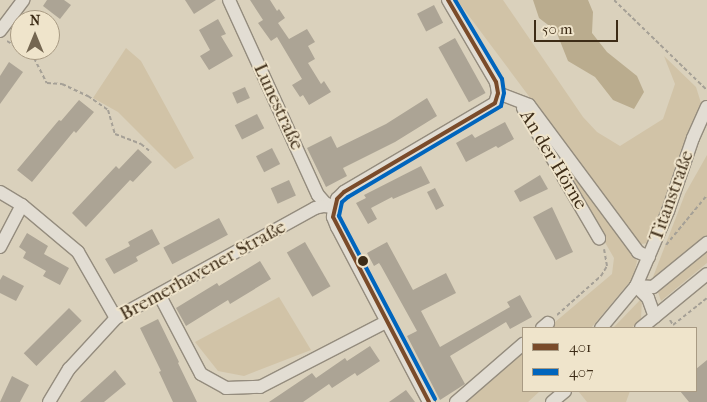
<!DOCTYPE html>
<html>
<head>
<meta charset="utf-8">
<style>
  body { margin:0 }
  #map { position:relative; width:707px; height:402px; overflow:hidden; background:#dad1bc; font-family:"IM FELL French Canon",serif }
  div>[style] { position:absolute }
  .green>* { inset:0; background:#d1c3a7 }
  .water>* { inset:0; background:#baac8e }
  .building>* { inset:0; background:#aca495; transform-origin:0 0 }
  .path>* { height:2px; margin-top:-1px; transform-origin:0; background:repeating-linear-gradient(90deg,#a5a096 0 4px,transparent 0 6.5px) }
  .roads { filter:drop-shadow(1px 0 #948c7e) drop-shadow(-1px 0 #948c7e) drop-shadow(0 1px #948c7e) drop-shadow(0 -1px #948c7e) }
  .minor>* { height:12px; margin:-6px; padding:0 6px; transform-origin:6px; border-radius:6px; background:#e2ddd3 }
  .bus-1>* { height:4px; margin:-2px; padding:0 2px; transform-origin:2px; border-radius:2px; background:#7a4b2a }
  .bus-2>* { height:4px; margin:-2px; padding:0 2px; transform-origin:2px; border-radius:2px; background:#0065bd }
  .dots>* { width:14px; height:14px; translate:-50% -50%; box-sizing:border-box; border:2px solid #efe4cb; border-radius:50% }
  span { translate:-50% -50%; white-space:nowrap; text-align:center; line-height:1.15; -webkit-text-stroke:4px #efe4cb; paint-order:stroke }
  .street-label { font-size:19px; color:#3d2c17 }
  .legend { position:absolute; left:522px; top:327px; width:175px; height:65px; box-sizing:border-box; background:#efe4cb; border:1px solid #a89a83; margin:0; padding:6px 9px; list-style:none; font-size:15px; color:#3d2c17 }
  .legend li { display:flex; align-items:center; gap:10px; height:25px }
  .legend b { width:25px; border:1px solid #a89a83 }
  .north { position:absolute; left:10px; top:10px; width:50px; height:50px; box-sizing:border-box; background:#efe4cb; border:1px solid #a89a83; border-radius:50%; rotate:0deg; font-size:14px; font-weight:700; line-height:20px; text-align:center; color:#3d2c17 }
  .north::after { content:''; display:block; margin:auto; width:18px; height:22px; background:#746651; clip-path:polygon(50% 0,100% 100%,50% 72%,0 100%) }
  .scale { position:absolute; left:534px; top:20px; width:84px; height:22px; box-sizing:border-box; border:2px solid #3d2c17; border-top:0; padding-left:6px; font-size:15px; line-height:18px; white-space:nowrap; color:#3d2c17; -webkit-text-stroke:4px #efe4cb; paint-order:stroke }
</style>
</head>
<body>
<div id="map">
  <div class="green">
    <i style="clip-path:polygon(457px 0,503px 0,583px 117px,597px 132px,620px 146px,663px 119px,675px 84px,664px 56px,696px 87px,701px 103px,649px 243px,641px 244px,635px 238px)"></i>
    <i style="clip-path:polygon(126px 48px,141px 61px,194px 158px,175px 169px,118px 112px,93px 98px)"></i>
    <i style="clip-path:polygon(538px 126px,629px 244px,637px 261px,633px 278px,591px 328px,548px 328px,612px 274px,614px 258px)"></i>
    <i style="clip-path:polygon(707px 155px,707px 263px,661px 301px,653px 277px,685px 194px)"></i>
    <i style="clip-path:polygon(279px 297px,311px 350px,244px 376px,218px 371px,195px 342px)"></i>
    <i style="clip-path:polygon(642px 298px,641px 320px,631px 328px,613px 328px)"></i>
    <i style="clip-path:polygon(523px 349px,523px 391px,540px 391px,528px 402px,462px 402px)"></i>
    <i style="clip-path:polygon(581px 391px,630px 391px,626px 402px,587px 402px,579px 392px)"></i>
  </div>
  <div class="water">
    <i style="clip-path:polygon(533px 0,588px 0,593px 12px,592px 33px,607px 52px,637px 76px,644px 92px,634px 109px,613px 100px,595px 77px,568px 61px,556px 31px,539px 18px)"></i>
  </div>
  <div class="building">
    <i style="clip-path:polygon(47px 0,64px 0,71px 5px,60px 19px,43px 6px)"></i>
    <i style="clip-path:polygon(185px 0,216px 0,194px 14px)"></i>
    <i style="clip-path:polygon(250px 0,270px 0,277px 11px,279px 9px,285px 18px,278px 23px,289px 39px,307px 29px,315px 42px,308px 46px,315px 59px,308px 63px,321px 84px,324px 81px,331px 92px,309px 105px,303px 95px,300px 97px,292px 85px,302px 79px,277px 37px,271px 41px,258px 23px,263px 20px)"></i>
    <i style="left:434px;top:5px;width:20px;height:19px;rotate:63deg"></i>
    <i style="clip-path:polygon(218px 19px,226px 34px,221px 36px,233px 56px,209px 70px,200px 56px,210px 50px,199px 30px)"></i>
    <i style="left:455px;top:38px;width:63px;height:19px;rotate:61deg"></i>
    <i style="clip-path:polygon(9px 62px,23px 72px,0 104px,0 76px)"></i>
    <i style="left:245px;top:87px;width:12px;height:14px;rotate:66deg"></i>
    <i style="clip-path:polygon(427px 98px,437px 116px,395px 142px,343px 168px,347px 176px,326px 187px,307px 148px,331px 136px,337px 148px,386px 124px)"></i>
    <i style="clip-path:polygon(79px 100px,94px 112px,76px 133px,74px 131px,32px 182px,17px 170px,59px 120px,61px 121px)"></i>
    <i style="left:257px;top:114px;width:16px;height:25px;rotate:63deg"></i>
    <i style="clip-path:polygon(505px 122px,514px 139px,498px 148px,496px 146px,466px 162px,456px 143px,472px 134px,475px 138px)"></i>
    <i style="left:272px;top:148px;width:18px;height:18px;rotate:63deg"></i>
    <i style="clip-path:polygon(138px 149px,152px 162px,133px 182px,130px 180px,86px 227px,72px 213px,116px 166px,119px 169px)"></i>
    <i style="clip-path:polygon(421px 166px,430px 183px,393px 199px,392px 197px,371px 208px,377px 219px,368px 224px,356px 203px,366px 198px,364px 195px)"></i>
    <i style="clip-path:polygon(540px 175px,548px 189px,520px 202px,514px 191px)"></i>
    <i style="left:289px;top:180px;width:17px;height:20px;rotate:66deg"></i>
    <i style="left:435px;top:188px;width:20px;height:9px;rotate:63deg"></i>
    <i style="clip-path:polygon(552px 207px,573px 252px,556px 260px,533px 217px)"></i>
    <i style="left:219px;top:218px;width:19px;height:63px;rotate:62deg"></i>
    <i style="clip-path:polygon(152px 229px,160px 244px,136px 257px,138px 261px,114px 274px,105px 259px,130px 246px,128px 242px)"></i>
    <i style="clip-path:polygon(27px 233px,48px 246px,44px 254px,69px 268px,60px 285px,43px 276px,46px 271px,23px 258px,26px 252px,19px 247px)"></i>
    <i style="left:305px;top:242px;width:51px;height:21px;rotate:60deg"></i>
    <i style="clip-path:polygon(387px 242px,413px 290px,446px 273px,456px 293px,421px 311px,440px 347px,510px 307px,507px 302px,520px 295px,532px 317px,510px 329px,506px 322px,450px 356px,465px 384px,440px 400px,407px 336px,417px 331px,381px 266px,379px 263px,374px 266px,367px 253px)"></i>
    <i style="clip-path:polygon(260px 261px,271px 279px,230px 304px,228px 300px,186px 326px,176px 308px,217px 283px,219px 286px)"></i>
    <i style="clip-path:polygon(3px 275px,24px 286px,16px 301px,0 293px,0 280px)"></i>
    <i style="left:69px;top:308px;width:18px;height:64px;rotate:45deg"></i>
    <i style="clip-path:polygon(158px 319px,179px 362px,178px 363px,197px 402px,173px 402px,159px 372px,161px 371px,140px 328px)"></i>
    <i style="clip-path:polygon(370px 346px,380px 361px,357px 376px,355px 373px,332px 388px,329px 384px,303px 402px,269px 402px,312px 373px,316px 378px,345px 358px,347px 361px)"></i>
    <i style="clip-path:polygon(707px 360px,707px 402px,689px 402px,680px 391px,696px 391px,696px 369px)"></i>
    <i style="clip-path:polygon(115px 370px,126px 384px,104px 402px,80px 402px)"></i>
    <i style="clip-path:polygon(12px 376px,29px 385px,20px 402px,0 402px)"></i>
    <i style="clip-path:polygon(406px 390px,415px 402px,389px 402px)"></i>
  </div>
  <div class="path">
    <i style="left:614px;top:0;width:129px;rotate:44.1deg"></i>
    <i style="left:7px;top:41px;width:15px;rotate:32deg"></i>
    <i style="left:21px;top:50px;width:15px;rotate:32deg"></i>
    <i style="left:34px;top:58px;width:28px;rotate:63deg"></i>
    <i style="left:47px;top:83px;width:15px;rotate:4deg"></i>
    <i style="left:62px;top:84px;width:29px;rotate:25deg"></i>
    <i style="left:88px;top:96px;width:24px;rotate:35deg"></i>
    <i style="left:108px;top:110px;width:25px;rotate:74deg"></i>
    <i style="left:115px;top:134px;width:28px;rotate:21deg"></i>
    <i style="left:141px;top:144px;width:13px;rotate:39deg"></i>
    <i style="left:666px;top:245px;width:65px;rotate:-50.6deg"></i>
    <i style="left:557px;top:315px;width:59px;rotate:-41.6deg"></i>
    <i style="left:601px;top:276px;width:12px;rotate:-59deg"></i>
    <i style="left:607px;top:266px;width:17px;rotate:-100deg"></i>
    <i style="left:670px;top:320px;width:6px;rotate:59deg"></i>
    <i style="left:673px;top:325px;width:43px;rotate:-38.5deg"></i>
  </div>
  <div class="roads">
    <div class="minor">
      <i style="left:229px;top:0;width:214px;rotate:65.5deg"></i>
      <i style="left:318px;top:195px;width:11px;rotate:49deg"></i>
      <i style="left:325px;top:203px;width:10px;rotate:24deg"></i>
      <i style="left:0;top:31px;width:39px;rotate:-53deg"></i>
      <i style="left:498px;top:93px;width:33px;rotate:21deg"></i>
      <i style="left:529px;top:105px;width:183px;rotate:53.4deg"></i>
      <i style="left:638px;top:252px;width:12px;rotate:24deg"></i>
      <i style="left:523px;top:108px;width:151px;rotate:59.7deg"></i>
      <i style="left:0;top:192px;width:26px;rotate:31deg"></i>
      <i style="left:22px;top:205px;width:73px;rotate:40deg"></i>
      <i style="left:78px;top:252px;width:76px;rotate:60.1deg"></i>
      <i style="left:0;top:247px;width:47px;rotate:-62.4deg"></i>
      <i style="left:636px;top:286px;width:17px;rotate:3deg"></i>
      <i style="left:653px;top:287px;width:70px;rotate:-39.2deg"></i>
      <i style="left:636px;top:286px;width:17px;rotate:45deg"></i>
      <i style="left:648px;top:298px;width:20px;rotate:70deg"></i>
      <i style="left:160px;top:296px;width:88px;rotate:62.3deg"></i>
      <i style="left:201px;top:374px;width:29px;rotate:29deg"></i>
      <i style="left:226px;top:388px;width:34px;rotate:-2deg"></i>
      <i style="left:260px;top:387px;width:142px;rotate:-27.3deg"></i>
      <i style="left:542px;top:328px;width:8px;rotate:-40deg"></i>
      <i style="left:601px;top:328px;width:55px;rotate:-50.2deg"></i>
      <i style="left:636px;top:286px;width:82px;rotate:-66.9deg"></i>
      <i style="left:668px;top:211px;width:77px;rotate:-71.1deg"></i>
      <i style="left:693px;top:138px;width:34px;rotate:-66deg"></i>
      <i style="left:641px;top:328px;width:85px;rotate:-39.3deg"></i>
      <i style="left:49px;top:402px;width:39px;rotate:-59deg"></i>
      <i style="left:69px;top:369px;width:69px;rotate:-47.3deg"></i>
      <i style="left:116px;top:318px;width:227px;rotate:-28.9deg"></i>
      <i style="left:315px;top:208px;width:9px;rotate:-13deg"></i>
      <i style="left:324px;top:206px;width:10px;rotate:6deg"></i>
      <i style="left:429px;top:402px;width:198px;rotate:-117.7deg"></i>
      <i style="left:337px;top:227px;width:11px;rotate:-112deg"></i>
      <i style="left:333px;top:217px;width:10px;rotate:-84deg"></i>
      <i style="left:334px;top:207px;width:9px;rotate:-69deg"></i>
      <i style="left:337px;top:199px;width:10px;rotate:-45deg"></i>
      <i style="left:344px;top:192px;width:175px;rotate:-30.5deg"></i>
      <i style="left:495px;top:103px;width:10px;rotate:-73deg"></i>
      <i style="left:498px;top:93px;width:11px;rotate:-100deg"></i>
      <i style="left:496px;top:82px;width:95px;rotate:-120.3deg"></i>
      <i style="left:456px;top:402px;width:89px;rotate:-40.9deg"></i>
      <i style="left:552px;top:402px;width:17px;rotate:-40deg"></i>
    </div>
  </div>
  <div class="bus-1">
    <i style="left:429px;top:402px;width:208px;rotate:-117.4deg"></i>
    <i style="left:333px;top:217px;width:18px;rotate:-77deg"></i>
    <i style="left:337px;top:199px;width:10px;rotate:-45deg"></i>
    <i style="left:344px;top:192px;width:175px;rotate:-30.5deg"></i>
    <i style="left:495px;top:103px;width:10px;rotate:-73deg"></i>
    <i style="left:498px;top:93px;width:11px;rotate:-100deg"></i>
    <i style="left:496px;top:82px;width:95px;rotate:-120.3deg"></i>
  </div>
  <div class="bus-2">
    <i style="left:435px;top:399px;width:207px;rotate:-117.7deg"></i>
    <i style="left:339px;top:216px;width:14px;rotate:-78deg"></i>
    <i style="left:342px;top:202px;width:8px;rotate:-40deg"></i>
    <i style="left:348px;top:197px;width:178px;rotate:-30.7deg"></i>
    <i style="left:501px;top:106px;width:13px;rotate:-77deg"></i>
    <i style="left:504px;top:93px;width:14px;rotate:-98deg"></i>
    <i style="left:502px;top:79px;width:92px;rotate:-120.7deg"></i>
  </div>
  <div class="dots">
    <i style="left:363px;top:261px;background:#3d2c17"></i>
  </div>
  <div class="street-label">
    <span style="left:278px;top:107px;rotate:65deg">Lunestraße</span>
    <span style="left:553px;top:160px;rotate:59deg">An der Hörne</span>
    <span style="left:672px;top:196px;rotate:-70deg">Titanstraße</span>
    <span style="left:203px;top:271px;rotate:-29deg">Bremerhavener Straße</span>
  </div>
  <ul class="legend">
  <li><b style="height:6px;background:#7a4b2a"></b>401</li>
  <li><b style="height:6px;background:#0065bd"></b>407</li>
  </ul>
  <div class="north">N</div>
  <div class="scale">50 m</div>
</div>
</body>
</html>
